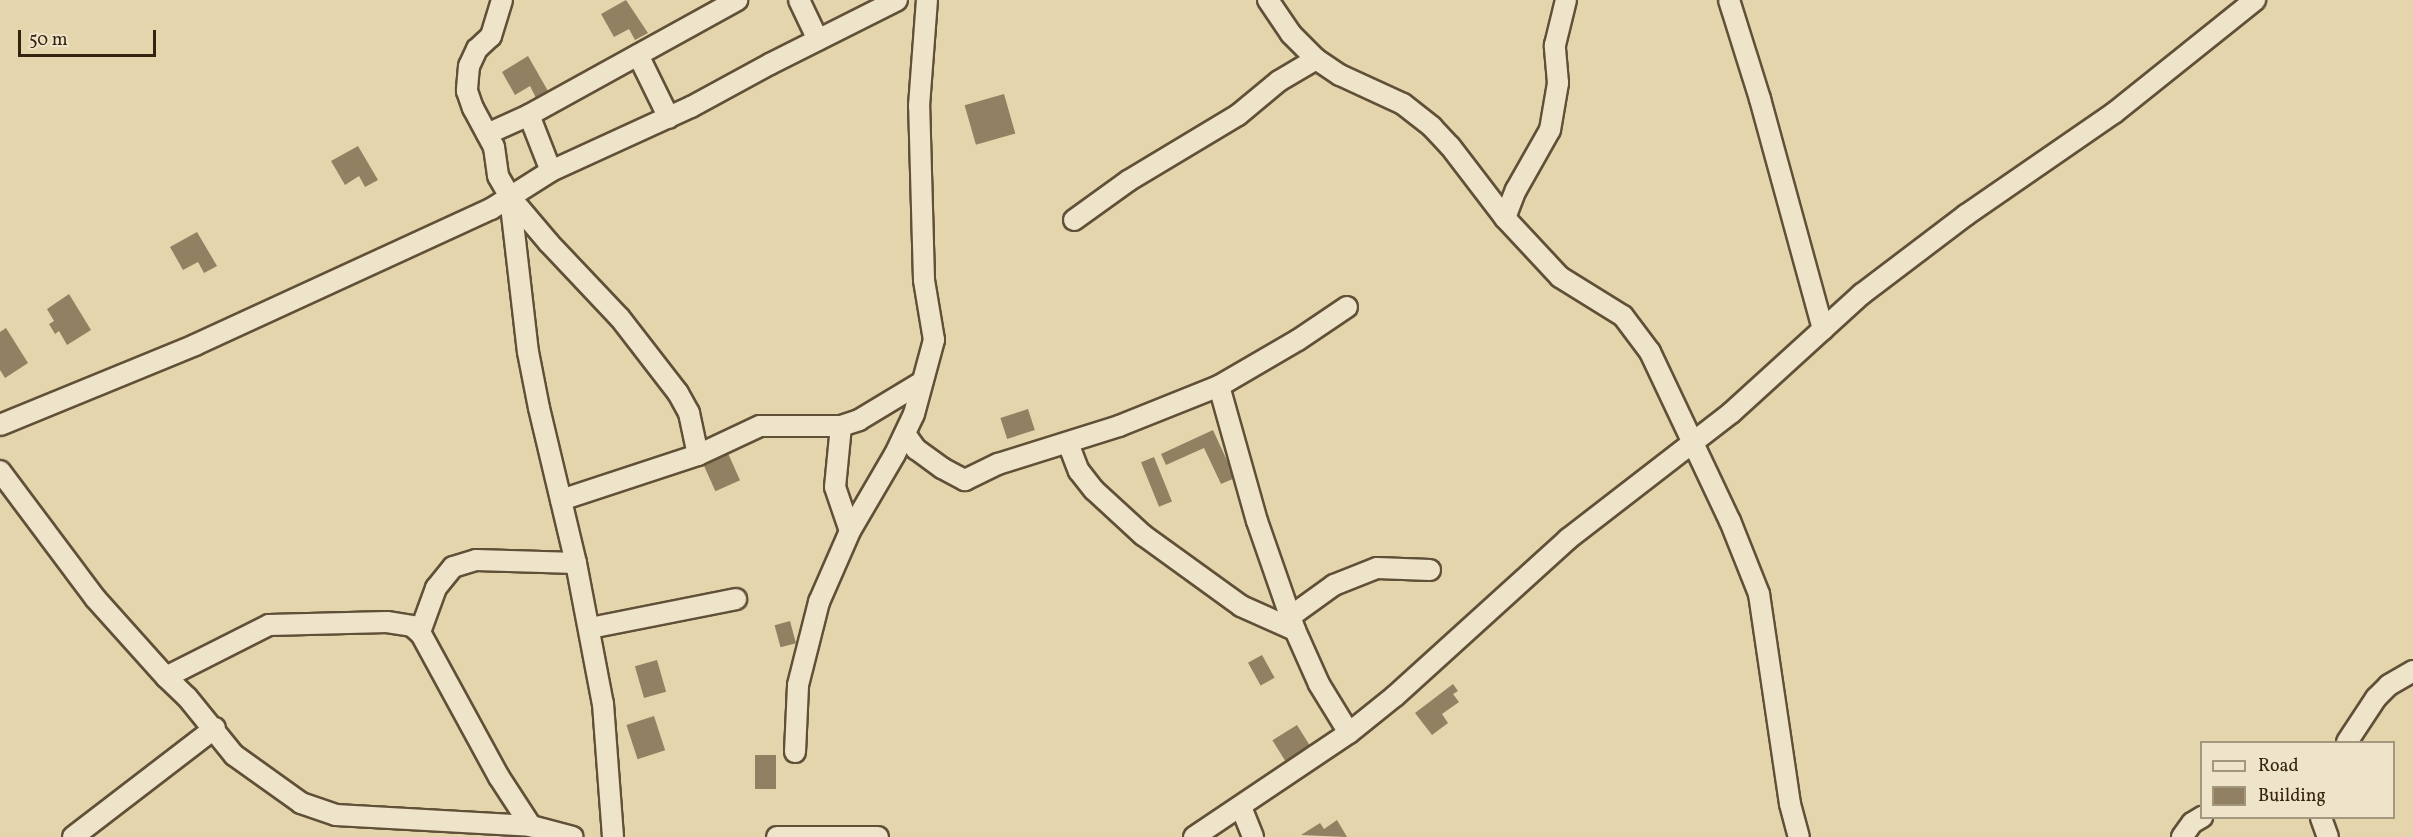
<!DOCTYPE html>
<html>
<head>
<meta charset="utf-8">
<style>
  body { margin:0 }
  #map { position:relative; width:2413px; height:837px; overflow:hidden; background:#e5d5ac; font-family:Vollkorn,serif }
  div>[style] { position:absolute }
  .building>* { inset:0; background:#918062; transform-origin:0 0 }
  .roads { filter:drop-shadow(2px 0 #615038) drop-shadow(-2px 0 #615038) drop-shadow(0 2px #615038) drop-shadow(0 -2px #615038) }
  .minor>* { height:20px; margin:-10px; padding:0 10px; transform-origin:10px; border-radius:10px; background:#eee4c9 }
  span { translate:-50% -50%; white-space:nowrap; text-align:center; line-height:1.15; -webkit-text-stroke:4.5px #eee4c9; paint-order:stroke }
  .legend { position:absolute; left:2200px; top:741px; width:195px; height:78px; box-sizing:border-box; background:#eee4c9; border:2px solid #a4977f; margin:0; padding:8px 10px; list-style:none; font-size:18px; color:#352311 }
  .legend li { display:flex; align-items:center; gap:12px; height:30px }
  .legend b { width:30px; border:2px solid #a4977f }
  .scale { position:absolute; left:18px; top:30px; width:138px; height:27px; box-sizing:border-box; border:3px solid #352311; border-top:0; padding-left:8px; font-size:18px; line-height:21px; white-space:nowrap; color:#352311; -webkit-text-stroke:4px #eee4c9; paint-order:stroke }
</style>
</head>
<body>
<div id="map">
  <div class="building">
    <i style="clip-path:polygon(626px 0,648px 33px,635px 40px,629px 29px,614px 37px,601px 14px)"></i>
    <i style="clip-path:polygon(528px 56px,548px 91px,536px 98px,530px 86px,515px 95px,502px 72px)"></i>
    <i style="left:1004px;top:94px;width:41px;height:41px;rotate:74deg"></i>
    <i style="clip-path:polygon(358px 146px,378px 180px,365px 187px,359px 176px,345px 185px,331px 161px)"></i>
    <i style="clip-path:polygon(197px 232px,217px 266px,204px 273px,198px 262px,183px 270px,170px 247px)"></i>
    <i style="clip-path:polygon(69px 294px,91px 330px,67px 345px,59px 331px,55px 334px,49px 324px,54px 321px,47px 309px)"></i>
    <i style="clip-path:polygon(6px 328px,28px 363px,5px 378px,0 370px,0 332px)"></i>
    <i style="left:1028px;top:409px;width:22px;height:29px;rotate:72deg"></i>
    <i style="clip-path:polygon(1213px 430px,1235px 478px,1221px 484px,1204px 448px,1166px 465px,1161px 454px)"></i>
    <i style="left:727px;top:451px;width:32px;height:27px;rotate:66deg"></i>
    <i style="left:1154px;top:457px;width:48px;height:14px;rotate:68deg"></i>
    <i style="left:790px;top:621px;width:23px;height:16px;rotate:75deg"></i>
    <i style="left:1262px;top:655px;width:26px;height:16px;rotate:61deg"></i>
    <i style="left:657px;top:660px;width:33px;height:23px;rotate:74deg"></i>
    <i style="clip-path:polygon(1453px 684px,1458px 691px,1453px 694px,1459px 702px,1442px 714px,1448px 723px,1432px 735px,1415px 713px)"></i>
    <i style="left:654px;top:716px;width:36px;height:29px;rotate:72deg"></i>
    <i style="left:1297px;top:725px;width:26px;height:29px;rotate:58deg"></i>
    <i style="left:755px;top:755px;width:21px;height:34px"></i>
    <i style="clip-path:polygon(1337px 820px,1347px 837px,1301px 835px,1320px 823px,1324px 829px)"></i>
  </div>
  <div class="roads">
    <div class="minor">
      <i style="left:502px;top:0;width:38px;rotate:107deg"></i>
      <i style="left:491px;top:36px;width:19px;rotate:137deg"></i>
      <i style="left:477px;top:49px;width:19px;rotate:115deg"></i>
      <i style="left:469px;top:66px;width:25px;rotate:95deg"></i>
      <i style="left:467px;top:91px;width:18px;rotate:71deg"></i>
      <i style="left:473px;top:108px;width:44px;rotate:61.7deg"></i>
      <i style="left:494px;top:147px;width:29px;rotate:82deg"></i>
      <i style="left:498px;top:176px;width:24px;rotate:60deg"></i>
      <i style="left:510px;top:197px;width:156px;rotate:83.4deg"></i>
      <i style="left:528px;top:352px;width:57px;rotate:78.9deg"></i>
      <i style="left:539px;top:408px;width:159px;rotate:76.6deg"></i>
      <i style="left:576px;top:563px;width:144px;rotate:79.2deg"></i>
      <i style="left:603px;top:704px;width:133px;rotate:85.7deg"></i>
      <i style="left:799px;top:0;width:44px;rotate:64.6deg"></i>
      <i style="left:1268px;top:0;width:41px;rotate:55.9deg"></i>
      <i style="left:1291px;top:34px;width:35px;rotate:45deg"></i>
      <i style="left:1316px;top:59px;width:29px;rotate:34deg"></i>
      <i style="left:1340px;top:75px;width:69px;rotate:24.7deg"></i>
      <i style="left:1403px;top:104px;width:37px;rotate:38deg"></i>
      <i style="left:1432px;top:127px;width:26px;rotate:47deg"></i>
      <i style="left:1450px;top:146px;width:91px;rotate:52.6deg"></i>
      <i style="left:1505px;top:218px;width:81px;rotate:47deg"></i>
      <i style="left:1560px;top:277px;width:74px;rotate:31.8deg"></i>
      <i style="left:1623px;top:316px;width:45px;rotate:53.1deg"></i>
      <i style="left:1650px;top:352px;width:187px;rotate:64.7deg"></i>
      <i style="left:1730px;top:521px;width:79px;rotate:68.3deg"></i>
      <i style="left:1759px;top:594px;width:212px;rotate:81.6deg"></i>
      <i style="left:1790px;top:804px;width:34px;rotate:75deg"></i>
      <i style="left:1729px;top:0;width:104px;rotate:72.6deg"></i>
      <i style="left:1760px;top:99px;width:239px;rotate:74.7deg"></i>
      <i style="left:638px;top:55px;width:70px;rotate:63.8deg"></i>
      <i style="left:529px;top:115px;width:60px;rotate:68.6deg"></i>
      <i style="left:487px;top:134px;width:46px;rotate:-24.3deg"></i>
      <i style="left:529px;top:115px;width:238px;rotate:-28.9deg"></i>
      <i style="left:510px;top:197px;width:60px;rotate:49.7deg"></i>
      <i style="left:549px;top:243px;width:103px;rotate:46.6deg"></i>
      <i style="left:620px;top:318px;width:95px;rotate:52.3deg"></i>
      <i style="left:678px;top:393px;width:23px;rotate:61deg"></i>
      <i style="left:689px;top:413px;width:43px;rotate:77.9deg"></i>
      <i style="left:1505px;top:218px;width:30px;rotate:-69deg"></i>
      <i style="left:1516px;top:190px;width:69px;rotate:-60.5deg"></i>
      <i style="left:1550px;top:130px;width:48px;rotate:-80.3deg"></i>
      <i style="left:1558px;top:83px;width:38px;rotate:-95deg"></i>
      <i style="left:1555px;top:45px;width:46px;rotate:-76.3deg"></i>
      <i style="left:1074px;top:220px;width:67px;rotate:-35.8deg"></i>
      <i style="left:1128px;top:181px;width:128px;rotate:-31deg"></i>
      <i style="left:1238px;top:115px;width:53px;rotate:-39.7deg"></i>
      <i style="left:1279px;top:81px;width:43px;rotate:-30.7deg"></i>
      <i style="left:1219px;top:386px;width:140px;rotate:74.3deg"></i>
      <i style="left:1257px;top:521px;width:115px;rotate:70.8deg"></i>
      <i style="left:1295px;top:630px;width:59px;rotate:66deg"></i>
      <i style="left:1319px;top:684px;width:57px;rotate:58.5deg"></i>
      <i style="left:0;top:425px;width:211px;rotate:-22.3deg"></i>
      <i style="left:195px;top:345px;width:326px;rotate:-24.7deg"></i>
      <i style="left:491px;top:209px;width:71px;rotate:-32.3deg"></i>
      <i style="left:551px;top:171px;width:154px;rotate:-24.6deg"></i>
      <i style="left:691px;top:107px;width:90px;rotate:-28.6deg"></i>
      <i style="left:770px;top:64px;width:142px;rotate:-26.7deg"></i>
      <i style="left:841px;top:426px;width:61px;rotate:95.6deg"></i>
      <i style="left:835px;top:487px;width:46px;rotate:71.2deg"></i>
      <i style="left:905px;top:434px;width:19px;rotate:54deg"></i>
      <i style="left:916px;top:449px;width:32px;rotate:36deg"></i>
      <i style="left:942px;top:468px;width:26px;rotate:28deg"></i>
      <i style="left:965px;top:480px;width:37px;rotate:-26deg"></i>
      <i style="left:998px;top:464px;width:127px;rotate:-17.4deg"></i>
      <i style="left:1119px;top:426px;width:108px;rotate:-21.8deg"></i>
      <i style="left:1219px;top:386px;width:91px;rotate:-30.2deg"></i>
      <i style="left:1298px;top:340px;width:59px;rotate:-34deg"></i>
      <i style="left:1068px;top:443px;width:30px;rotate:69deg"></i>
      <i style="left:1079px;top:471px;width:24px;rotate:52deg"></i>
      <i style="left:1094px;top:490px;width:67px;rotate:42.6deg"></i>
      <i style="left:1143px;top:535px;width:121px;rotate:35.9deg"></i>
      <i style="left:1241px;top:606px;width:59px;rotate:24deg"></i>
      <i style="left:0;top:471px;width:159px;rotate:53.2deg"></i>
      <i style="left:95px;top:598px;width:106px;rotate:48.1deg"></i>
      <i style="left:166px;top:677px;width:29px;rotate:44deg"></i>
      <i style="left:187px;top:697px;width:75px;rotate:51deg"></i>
      <i style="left:234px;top:755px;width:82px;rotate:35.6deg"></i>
      <i style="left:301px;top:803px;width:37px;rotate:19deg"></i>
      <i style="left:336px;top:815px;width:195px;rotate:3.2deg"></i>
      <i style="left:531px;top:826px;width:43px;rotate:14.7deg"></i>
      <i style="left:561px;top:500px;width:144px;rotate:-18.2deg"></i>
      <i style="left:698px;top:455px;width:68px;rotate:-25.1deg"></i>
      <i style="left:760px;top:426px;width:81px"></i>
      <i style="left:841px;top:426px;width:19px;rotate:-18deg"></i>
      <i style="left:859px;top:420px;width:74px;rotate:-31.1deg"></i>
      <i style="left:1291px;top:616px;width:53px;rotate:-35.8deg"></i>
      <i style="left:1334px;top:585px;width:46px;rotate:-21.6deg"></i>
      <i style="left:1377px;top:568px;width:53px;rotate:2.2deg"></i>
      <i style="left:590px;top:628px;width:149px;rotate:-11.2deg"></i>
      <i style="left:420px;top:632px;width:47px;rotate:-70deg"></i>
      <i style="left:436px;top:588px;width:27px;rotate:-51deg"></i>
      <i style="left:453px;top:567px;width:24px;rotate:-17deg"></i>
      <i style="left:476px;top:560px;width:100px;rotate:1.7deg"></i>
      <i style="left:166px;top:677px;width:115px;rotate:-26.8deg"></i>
      <i style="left:269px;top:625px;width:118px;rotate:-1.5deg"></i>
      <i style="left:387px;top:622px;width:25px;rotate:9deg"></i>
      <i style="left:412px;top:626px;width:12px;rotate:42deg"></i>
      <i style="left:421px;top:634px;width:163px;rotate:61.4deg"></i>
      <i style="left:499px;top:777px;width:59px;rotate:56.9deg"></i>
      <i style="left:2347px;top:742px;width:53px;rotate:-56.6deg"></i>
      <i style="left:2376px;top:698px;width:18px;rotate:-45deg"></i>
      <i style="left:2389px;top:685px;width:28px;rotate:-30deg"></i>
      <i style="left:795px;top:752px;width:67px;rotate:-87.4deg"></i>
      <i style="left:798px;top:685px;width:86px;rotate:-75.8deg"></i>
      <i style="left:819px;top:602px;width:77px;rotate:-66.4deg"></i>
      <i style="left:850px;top:531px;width:89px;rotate:-59.7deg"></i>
      <i style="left:895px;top:454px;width:44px;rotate:-64.6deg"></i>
      <i style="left:914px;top:414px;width:77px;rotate:-74.9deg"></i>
      <i style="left:934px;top:340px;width:61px;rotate:-99.5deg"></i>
      <i style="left:924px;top:280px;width:174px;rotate:-91.6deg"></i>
      <i style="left:919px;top:106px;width:106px;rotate:-85.7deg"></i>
      <i style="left:1241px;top:807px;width:32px;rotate:68deg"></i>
      <i style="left:2321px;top:818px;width:20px;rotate:70deg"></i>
      <i style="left:73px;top:837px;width:179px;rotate:-37.5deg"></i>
      <i style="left:777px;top:837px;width:101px"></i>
      <i style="left:1194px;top:837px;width:187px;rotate:-33.9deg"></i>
      <i style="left:1349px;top:733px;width:59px;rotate:-38.8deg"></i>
      <i style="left:1395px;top:696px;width:234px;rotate:-42.2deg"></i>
      <i style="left:1568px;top:539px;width:206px;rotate:-37.7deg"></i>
      <i style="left:1731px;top:413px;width:177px;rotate:-42.3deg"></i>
      <i style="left:1862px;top:294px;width:131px;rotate:-37.2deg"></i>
      <i style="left:1966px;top:215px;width:180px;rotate:-34.6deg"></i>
      <i style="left:2114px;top:113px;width:181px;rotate:-38.7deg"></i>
      <i style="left:2182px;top:837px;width:17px;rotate:-54deg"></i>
      <i style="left:2192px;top:823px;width:12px;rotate:-31deg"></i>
    </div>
  </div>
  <ul class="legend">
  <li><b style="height:8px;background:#eee4c9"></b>Road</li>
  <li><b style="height:16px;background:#918062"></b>Building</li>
  </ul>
  <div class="scale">50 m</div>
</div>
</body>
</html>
